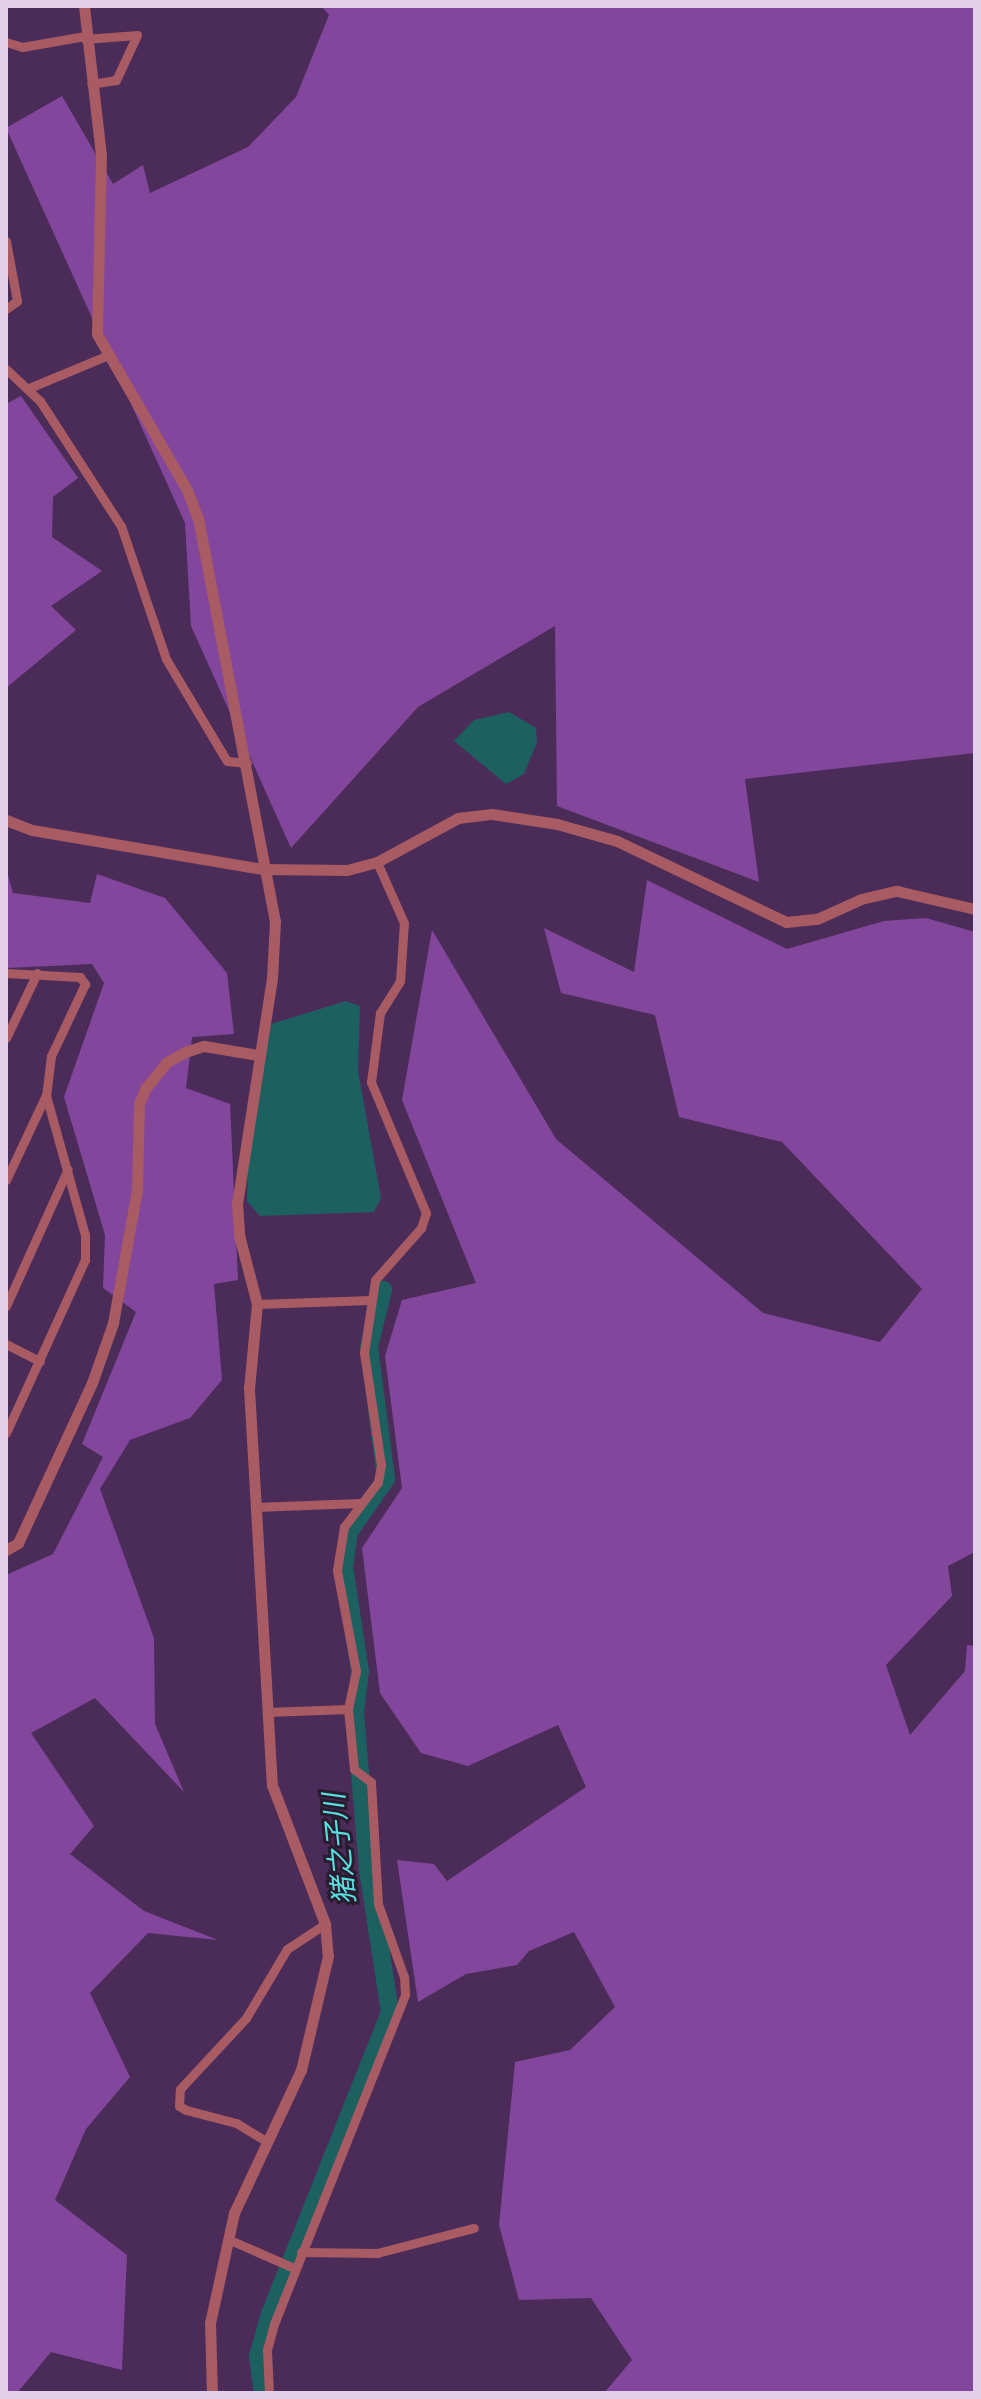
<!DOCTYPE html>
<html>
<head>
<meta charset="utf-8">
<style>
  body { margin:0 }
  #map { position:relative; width:981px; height:2399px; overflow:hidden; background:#4b2c59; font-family:Arial,"Noto Sans JP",sans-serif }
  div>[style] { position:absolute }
  .green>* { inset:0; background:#83469d }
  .water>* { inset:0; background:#1c6060 }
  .river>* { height:18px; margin:-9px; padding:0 9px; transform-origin:9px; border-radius:9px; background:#1c6060 }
  .minor>* { height:9px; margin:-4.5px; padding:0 4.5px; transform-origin:4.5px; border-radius:4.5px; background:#a85b62 }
  .tertiary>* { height:11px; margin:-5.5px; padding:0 5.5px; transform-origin:5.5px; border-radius:5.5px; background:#a85b62 }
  span { translate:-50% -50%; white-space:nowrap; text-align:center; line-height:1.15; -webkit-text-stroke:6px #2a1c30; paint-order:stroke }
  .water-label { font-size:28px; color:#59e1e0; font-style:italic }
  .frame { position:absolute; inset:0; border:8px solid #e2d0eb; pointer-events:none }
</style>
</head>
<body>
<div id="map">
  <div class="green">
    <i style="clip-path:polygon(321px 6px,975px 6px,975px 753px,745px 779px,759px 882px,557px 806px,555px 626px,418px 707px,291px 848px,191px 626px,185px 523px,6px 128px,62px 96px,113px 184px,143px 165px,150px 193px,248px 147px,296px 97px,329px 15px)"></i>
    <i style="clip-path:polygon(21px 396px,78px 478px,53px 497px,52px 537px,102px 571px,51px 606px,76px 630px,6px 688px,6px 404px)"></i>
    <i style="clip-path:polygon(6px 868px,13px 893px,90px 903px,97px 874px,165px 898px,227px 973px,234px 1034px,192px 1037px,186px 1088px,230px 1104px,238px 1280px,214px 1284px,222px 1380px,190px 1418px,130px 1440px,100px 1489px,154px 1638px,155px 1724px,184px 1792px,95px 1698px,31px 1733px,94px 1826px,70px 1854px,144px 1911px,218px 1940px,148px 1933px,90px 1993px,130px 2077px,86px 2129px,55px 2200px,127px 2255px,122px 2370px,51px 2352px,17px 2393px,6px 2393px,6px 1575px,53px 1554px,103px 1457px,82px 1444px,136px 1312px,103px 1288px,105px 1235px,64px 1097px,104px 983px,92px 964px,6px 968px)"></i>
    <i style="clip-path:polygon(647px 880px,787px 949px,884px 921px,926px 918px,975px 932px,975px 1552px,948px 1566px,952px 1596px,886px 1665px,910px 1735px,965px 1671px,967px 1645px,975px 1646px,975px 2393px,604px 2393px,632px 2360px,591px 2298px,519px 2300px,499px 2225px,515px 2062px,570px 2050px,615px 2007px,574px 1932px,529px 1951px,517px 1965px,466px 1974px,418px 2002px,397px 1860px,434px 1864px,447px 1881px,586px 1787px,558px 1725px,468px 1766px,421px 1753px,380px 1693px,362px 1548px,402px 1488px,385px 1356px,402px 1300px,476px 1283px,402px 1100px,432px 930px,556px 1139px,763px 1313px,880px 1342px,922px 1289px,782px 1142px,679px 1117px,655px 1015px,561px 993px,544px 928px,634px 972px)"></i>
  </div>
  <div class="water">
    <i style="clip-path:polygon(509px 712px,536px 728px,537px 742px,524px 774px,506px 784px,454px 741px,474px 720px)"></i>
    <i style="clip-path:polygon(346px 1001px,360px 1006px,358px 1071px,381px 1198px,374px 1212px,260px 1216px,247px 1201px,248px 1160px,271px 1024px)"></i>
  </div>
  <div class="river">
    <i style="left:263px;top:2393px;width:37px;rotate:-98deg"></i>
    <i style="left:258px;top:2356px;width:44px;rotate:-74.1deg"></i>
    <i style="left:270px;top:2314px;width:325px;rotate:-68.3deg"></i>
    <i style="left:390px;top:2012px;width:144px;rotate:-98.8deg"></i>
    <i style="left:368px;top:1870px;width:159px;rotate:-94.7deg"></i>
    <i style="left:355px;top:1712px;width:41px;rotate:-83deg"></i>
    <i style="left:360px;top:1671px;width:105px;rotate:-98.7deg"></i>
    <i style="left:344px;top:1567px;width:35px;rotate:-82deg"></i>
    <i style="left:349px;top:1532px;width:65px;rotate:-55.1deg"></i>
    <i style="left:386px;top:1479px;width:133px;rotate:-97.3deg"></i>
    <i style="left:369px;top:1347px;width:59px;rotate:-76.2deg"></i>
  </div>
  <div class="minor">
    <i style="left:85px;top:39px;width:52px;rotate:-4.4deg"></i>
    <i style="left:137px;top:35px;width:50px;rotate:115deg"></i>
    <i style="left:116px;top:80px;width:25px;rotate:171deg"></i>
    <i style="left:6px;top:42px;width:17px;rotate:17deg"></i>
    <i style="left:22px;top:47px;width:64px;rotate:-9.9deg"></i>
    <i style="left:6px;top:241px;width:61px;rotate:79.6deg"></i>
    <i style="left:17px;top:301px;width:14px;rotate:144deg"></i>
    <i style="left:6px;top:369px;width:47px;rotate:43.3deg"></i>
    <i style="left:40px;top:401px;width:149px;rotate:57.1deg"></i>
    <i style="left:121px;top:526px;width:140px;rotate:71.3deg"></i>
    <i style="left:166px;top:659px;width:109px;rotate:59.2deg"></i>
    <i style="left:222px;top:753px;width:9px;rotate:58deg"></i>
    <i style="left:227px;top:761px;width:20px;rotate:6deg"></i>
    <i style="left:29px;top:388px;width:83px;rotate:-22.6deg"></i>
    <i style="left:6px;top:973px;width:74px;rotate:3.1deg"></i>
    <i style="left:80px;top:977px;width:9px;rotate:54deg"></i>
    <i style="left:85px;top:984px;width:80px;rotate:115.3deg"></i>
    <i style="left:51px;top:1056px;width:39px;rotate:97deg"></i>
    <i style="left:46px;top:1095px;width:94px;rotate:115.2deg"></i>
    <i style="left:6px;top:1038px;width:72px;rotate:-64.5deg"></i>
    <i style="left:257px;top:1304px;width:113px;rotate:-2deg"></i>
    <i style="left:6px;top:1306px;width:150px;rotate:-65.7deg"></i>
    <i style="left:6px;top:1344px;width:38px;rotate:27deg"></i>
    <i style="left:6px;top:1433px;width:190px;rotate:-65.5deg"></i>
    <i style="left:85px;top:1260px;width:25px;rotate:-90deg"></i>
    <i style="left:85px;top:1235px;width:145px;rotate:-105.6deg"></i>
    <i style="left:255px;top:1507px;width:105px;rotate:-2.2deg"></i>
    <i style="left:267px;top:1712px;width:81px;rotate:-2.1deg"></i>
    <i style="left:266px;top:2141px;width:35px;rotate:-149deg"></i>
    <i style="left:236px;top:2123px;width:52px;rotate:-165.4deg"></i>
    <i style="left:186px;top:2110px;width:8px;rotate:-150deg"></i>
    <i style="left:179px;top:2106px;width:17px;rotate:-87deg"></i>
    <i style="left:180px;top:2089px;width:97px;rotate:-47.1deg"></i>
    <i style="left:246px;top:2018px;width:80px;rotate:-59.3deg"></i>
    <i style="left:287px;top:1949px;width:45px;rotate:-33.3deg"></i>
    <i style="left:230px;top:2240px;width:70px;rotate:23.6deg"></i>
    <i style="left:301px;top:2252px;width:76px;rotate:0.8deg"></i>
    <i style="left:377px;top:2253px;width:100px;rotate:-14.5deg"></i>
    <i style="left:269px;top:2393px;width:43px;rotate:-92.7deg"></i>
    <i style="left:267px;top:2350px;width:27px;rotate:-75deg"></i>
    <i style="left:274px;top:2324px;width:355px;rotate:-68.3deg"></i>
    <i style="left:405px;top:1994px;width:17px;rotate:-93deg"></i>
    <i style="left:404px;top:1977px;width:77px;rotate:-109.6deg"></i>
    <i style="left:378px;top:1904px;width:122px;rotate:-93.3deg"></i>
    <i style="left:371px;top:1782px;width:21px;rotate:-143deg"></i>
    <i style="left:354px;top:1769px;width:60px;rotate:-95.7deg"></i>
    <i style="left:348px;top:1709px;width:39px;rotate:-78deg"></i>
    <i style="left:356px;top:1671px;width:103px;rotate:-100.7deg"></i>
    <i style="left:337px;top:1570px;width:44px;rotate:-80.8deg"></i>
    <i style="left:344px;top:1527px;width:56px;rotate:-52.9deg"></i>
    <i style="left:378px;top:1482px;width:17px;rotate:-80deg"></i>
    <i style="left:381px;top:1465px;width:113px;rotate:-98.6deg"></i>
    <i style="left:364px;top:1353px;width:74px;rotate:-81.4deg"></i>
    <i style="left:375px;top:1280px;width:69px;rotate:-48.5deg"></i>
    <i style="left:421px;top:1228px;width:16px;rotate:-72deg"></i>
    <i style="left:426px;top:1213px;width:142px;rotate:-112.8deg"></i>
    <i style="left:371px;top:1082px;width:70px;rotate:-82.6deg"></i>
    <i style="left:380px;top:1013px;width:38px;rotate:-58deg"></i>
    <i style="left:400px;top:981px;width:58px;rotate:-86.1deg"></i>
    <i style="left:404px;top:923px;width:67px;rotate:-113.9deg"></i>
  </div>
  <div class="tertiary">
    <i style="left:84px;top:6px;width:151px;rotate:83.5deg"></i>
    <i style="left:101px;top:156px;width:178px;rotate:91.3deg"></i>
    <i style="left:97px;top:334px;width:180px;rotate:60deg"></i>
    <i style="left:187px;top:490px;width:30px;rotate:69deg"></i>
    <i style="left:198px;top:518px;width:410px;rotate:79.2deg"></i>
    <i style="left:275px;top:921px;width:57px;rotate:93deg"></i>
    <i style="left:272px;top:978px;width:228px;rotate:98.8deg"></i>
    <i style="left:237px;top:1203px;width:32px;rotate:86deg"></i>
    <i style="left:239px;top:1235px;width:71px;rotate:75.4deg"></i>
    <i style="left:257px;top:1304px;width:84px;rotate:95.4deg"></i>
    <i style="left:249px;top:1388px;width:398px;rotate:86.7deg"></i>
    <i style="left:272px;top:1785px;width:149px;rotate:69.1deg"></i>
    <i style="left:325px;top:1924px;width:32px;rotate:85deg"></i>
    <i style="left:328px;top:1956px;width:117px;rotate:103.3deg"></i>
    <i style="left:301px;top:2070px;width:158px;rotate:115.1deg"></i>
    <i style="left:234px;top:2213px;width:113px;rotate:102.3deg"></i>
    <i style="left:210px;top:2323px;width:70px;rotate:88.4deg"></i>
    <i style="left:6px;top:820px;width:28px;rotate:21deg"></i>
    <i style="left:32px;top:830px;width:234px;rotate:9.6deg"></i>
    <i style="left:263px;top:869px;width:84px;rotate:0.7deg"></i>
    <i style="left:347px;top:870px;width:31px;rotate:-15deg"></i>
    <i style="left:377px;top:862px;width:92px;rotate:-28.5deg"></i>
    <i style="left:458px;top:818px;width:34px;rotate:-7deg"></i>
    <i style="left:492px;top:814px;width:66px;rotate:8.7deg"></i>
    <i style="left:557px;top:824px;width:62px;rotate:15.8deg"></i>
    <i style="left:617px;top:841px;width:187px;rotate:25.6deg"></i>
    <i style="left:786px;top:922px;width:31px;rotate:-6deg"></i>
    <i style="left:817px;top:919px;width:48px;rotate:-24.4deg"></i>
    <i style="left:861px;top:899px;width:37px;rotate:-13deg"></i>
    <i style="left:897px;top:891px;width:80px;rotate:13deg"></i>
    <i style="left:6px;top:1550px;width:14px;rotate:-30deg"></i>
    <i style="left:18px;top:1543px;width:176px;rotate:-65.2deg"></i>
    <i style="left:92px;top:1383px;width:64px;rotate:-70.7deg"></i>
    <i style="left:113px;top:1323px;width:135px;rotate:-79.8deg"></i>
    <i style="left:137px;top:1190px;width:86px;rotate:-88.7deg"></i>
    <i style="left:139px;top:1104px;width:16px;rotate:-68deg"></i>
    <i style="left:145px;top:1089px;width:35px;rotate:-51deg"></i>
    <i style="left:167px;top:1062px;width:21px;rotate:-29deg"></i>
    <i style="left:185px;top:1052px;width:20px;rotate:-18deg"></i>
    <i style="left:204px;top:1046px;width:55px;rotate:9.5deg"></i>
  </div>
  <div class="water-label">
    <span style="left:340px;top:1849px;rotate:-96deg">猪之子川</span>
  </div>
  <div class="frame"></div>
</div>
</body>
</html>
